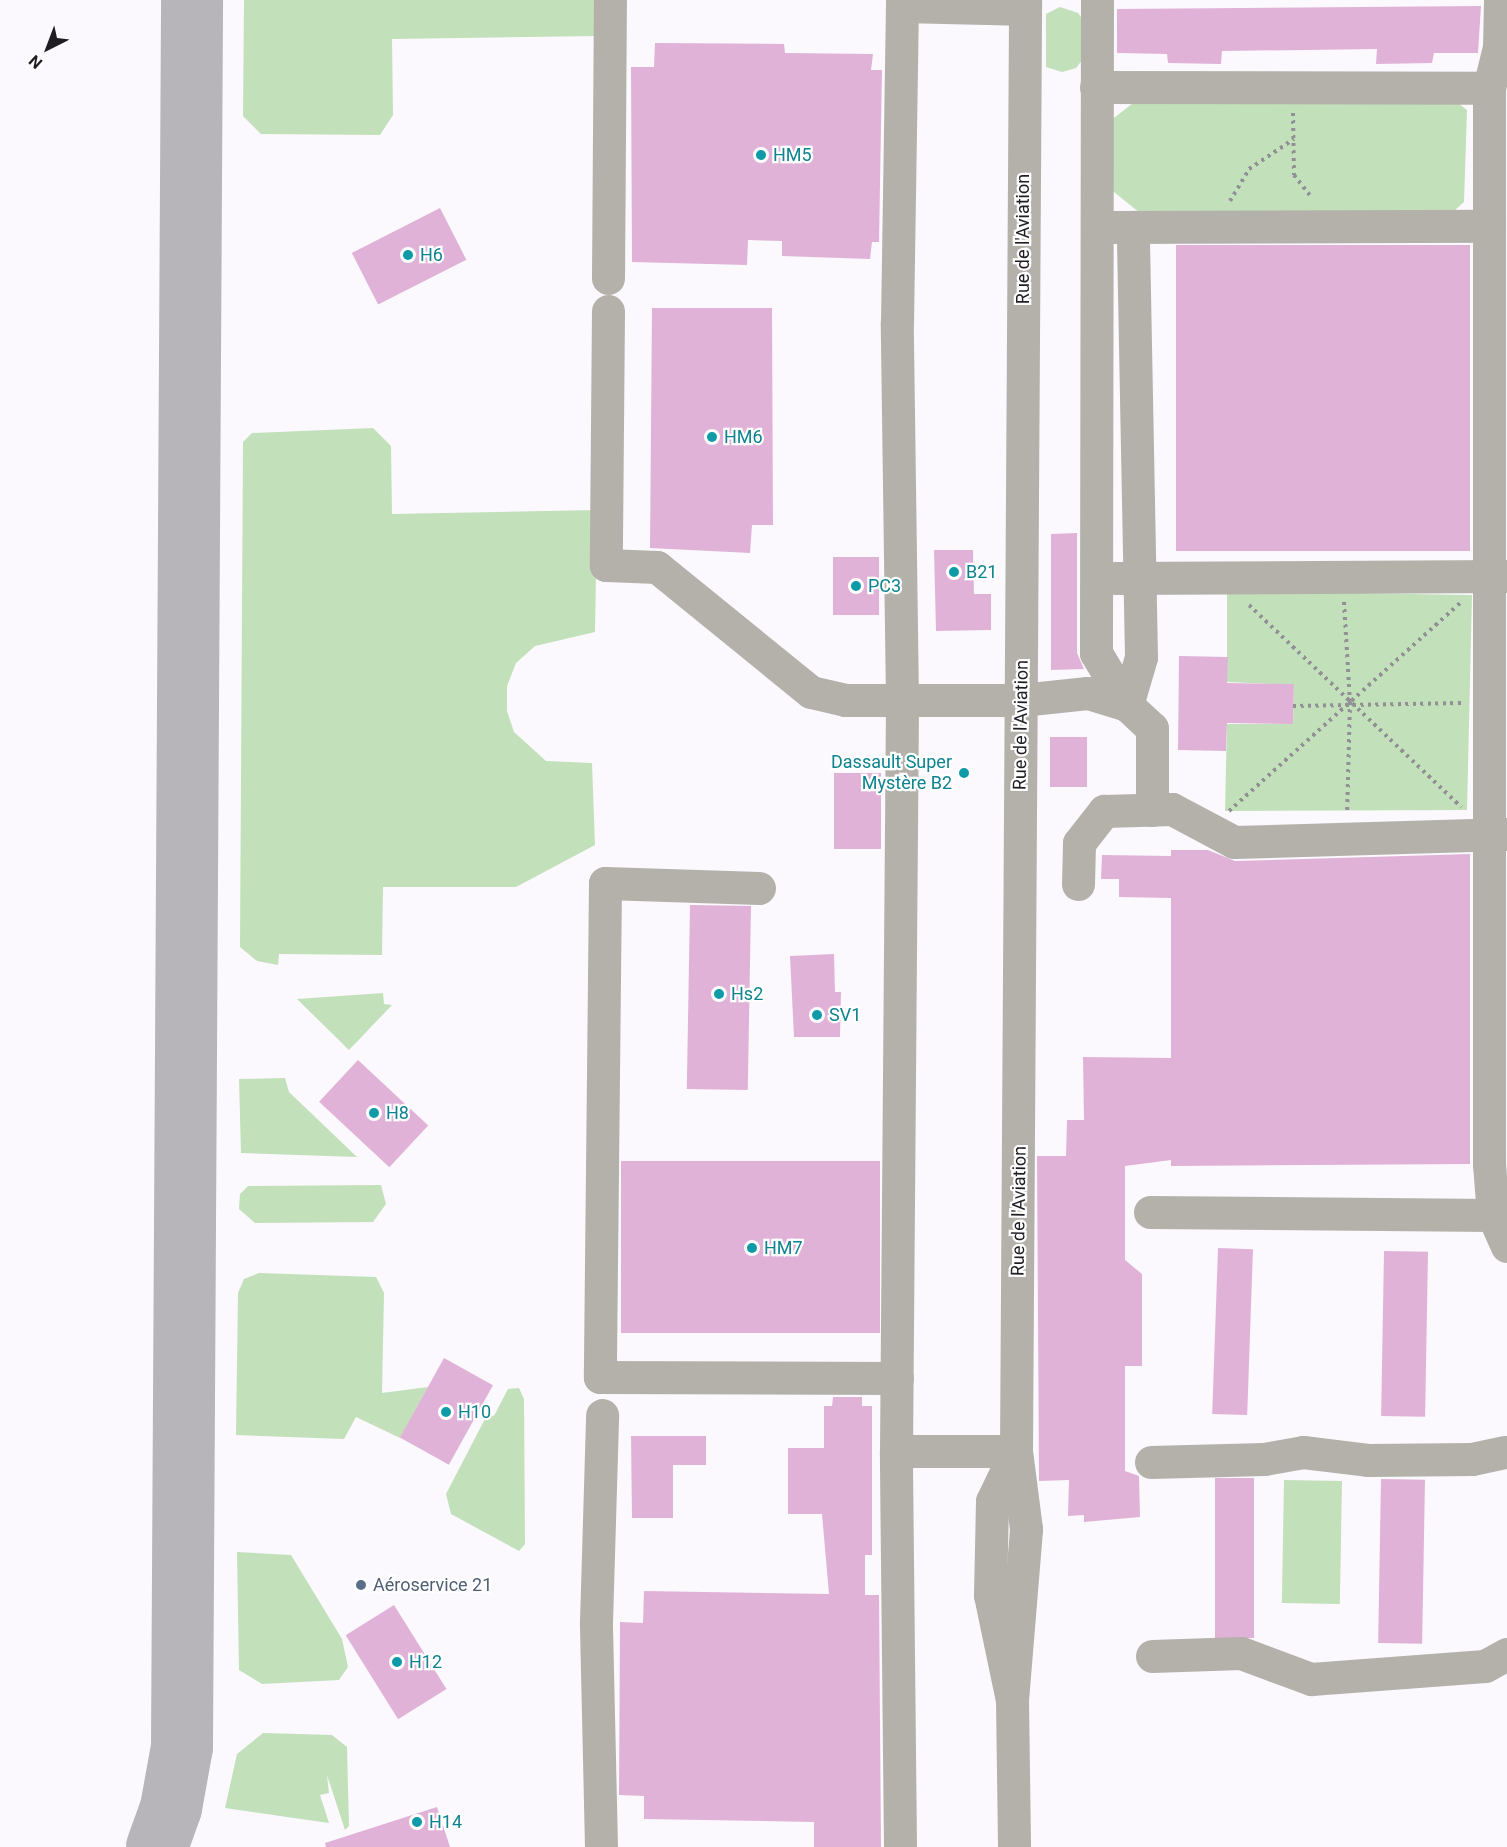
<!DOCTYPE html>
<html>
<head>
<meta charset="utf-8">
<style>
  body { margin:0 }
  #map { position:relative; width:1507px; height:1847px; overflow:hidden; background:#fbf8fe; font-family:Roboto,sans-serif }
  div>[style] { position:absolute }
  .green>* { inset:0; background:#c2e0ba; transform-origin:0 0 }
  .taxiway>* { height:62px; margin:-31px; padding:0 31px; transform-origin:31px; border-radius:31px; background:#b7b4ba }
  .building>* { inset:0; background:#e1b2d8; transform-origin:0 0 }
  .path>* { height:4px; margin-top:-2px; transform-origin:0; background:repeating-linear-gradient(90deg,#928f95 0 3px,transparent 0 7.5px) }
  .minor>* { height:33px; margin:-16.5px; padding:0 16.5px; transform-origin:16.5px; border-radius:16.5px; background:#b3b1aa }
  .dots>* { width:16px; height:16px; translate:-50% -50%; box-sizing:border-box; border:3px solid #fff; border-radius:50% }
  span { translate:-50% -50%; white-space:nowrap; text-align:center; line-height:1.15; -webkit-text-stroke:4.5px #fff; paint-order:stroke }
  .culture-label { font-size:18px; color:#0d838f }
  .left { translate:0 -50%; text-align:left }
  .right { translate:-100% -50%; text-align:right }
  .street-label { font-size:18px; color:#1f1c22 }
  .service-label { font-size:18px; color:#4e5e75 }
  .north { position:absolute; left:18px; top:18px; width:60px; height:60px; -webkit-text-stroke:4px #fff; paint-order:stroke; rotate:222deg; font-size:16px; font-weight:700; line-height:24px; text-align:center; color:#1f1c22 }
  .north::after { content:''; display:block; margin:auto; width:21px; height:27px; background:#1f1c22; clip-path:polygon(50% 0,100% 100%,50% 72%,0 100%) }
</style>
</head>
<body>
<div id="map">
  <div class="green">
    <i style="clip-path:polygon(244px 0,598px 0,598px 36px,392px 39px,393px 115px,380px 135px,261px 134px,243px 116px)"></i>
    <i style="clip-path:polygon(1060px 7px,1078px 13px,1087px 25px,1087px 54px,1076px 68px,1062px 72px,1046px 67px,1046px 14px)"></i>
    <i style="clip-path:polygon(1137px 100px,1458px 103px,1467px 110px,1464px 202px,1454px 211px,1140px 213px,1109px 188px,1110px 121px)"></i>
    <i style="clip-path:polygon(373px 428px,391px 446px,392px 514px,597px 510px,595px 632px,535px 646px,516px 663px,507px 686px,507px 711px,514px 732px,546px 761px,592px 763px,595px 845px,516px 887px,383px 887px,382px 955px,279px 954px,278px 965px,257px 961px,240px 947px,243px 442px,252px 433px)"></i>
    <i style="clip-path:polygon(1227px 591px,1472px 595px,1467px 810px,1225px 811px,1227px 724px,1293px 724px,1294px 685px,1227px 682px)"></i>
    <i style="clip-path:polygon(383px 993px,384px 1004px,392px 1005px,349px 1050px,297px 999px)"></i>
    <i style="clip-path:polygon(285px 1078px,289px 1092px,357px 1157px,241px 1153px,239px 1079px)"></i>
    <i style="clip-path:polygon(381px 1185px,386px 1204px,373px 1222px,255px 1223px,239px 1209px,240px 1194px,248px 1186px)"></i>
    <i style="clip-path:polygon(259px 1273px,376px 1277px,384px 1293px,382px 1393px,428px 1387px,400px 1438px,356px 1417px,344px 1439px,236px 1435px,238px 1293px,244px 1279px)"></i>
    <i style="clip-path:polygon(519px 1388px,524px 1399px,525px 1544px,519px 1551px,451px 1514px,446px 1494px,487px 1415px,494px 1416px,508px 1389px)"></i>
    <i style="left:1284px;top:1480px;width:58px;height:123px;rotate:1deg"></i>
    <i style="clip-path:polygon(237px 1552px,291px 1555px,342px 1639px,348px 1667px,339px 1680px,262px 1684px,239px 1670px)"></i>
    <i style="clip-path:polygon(263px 1733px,332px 1735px,347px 1747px,349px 1826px,345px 1830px,327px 1775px,329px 1793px,320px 1795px,329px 1823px,225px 1808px,237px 1754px)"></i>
  </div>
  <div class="taxiway">
    <i style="left:157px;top:1847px;width:41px;rotate:-70.3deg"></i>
    <i style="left:171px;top:1808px;width:62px;rotate:-79.8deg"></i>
    <i style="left:182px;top:1747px;width:1747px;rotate:-89.67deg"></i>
  </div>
  <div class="building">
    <i style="clip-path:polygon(1481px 6px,1478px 53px,1434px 53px,1432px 63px,1376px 64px,1377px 49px,1222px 51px,1221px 64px,1168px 63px,1167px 54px,1117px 53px,1117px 9px)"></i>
    <i style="clip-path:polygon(655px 43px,784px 44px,785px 53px,873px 54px,871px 70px,882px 70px,879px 242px,872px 242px,870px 259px,782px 256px,782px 241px,748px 240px,747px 265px,632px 262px,631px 67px,654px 67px)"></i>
    <i style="left:440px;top:208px;width:58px;height:99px;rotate:63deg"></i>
    <i style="left:1470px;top:245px;width:306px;height:294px;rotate:90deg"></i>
    <i style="clip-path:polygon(652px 308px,772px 308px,773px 525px,752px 525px,750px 553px,650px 548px)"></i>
    <i style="clip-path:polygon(1077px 533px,1077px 653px,1084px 669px,1051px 670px,1051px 534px)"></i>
    <i style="clip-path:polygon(934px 550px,973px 550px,974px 594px,991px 594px,991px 630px,936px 631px)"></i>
    <i style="left:833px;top:557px;width:46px;height:58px"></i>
    <i style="clip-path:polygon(1179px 656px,1228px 657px,1227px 683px,1294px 684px,1293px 724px,1227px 723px,1226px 751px,1178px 750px)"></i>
    <i style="left:1050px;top:737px;width:37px;height:50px"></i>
    <i style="left:881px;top:773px;width:76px;height:47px;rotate:90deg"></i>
    <i style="clip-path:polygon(1171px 850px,1208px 850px,1235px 861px,1470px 854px,1470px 1164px,1171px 1166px,1171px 1160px,1125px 1166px,1125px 1260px,1142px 1274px,1142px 1366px,1125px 1366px,1125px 1471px,1139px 1476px,1140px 1517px,1084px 1522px,1084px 1515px,1068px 1516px,1069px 1480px,1039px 1481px,1037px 1156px,1066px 1156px,1067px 1120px,1084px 1120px,1083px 1057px,1171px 1058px,1171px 898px,1119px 897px,1119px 879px,1101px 879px,1102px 855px,1171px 856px)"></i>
    <i style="left:690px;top:905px;width:61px;height:184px;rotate:1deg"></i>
    <i style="clip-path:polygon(834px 954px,835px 992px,841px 992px,840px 1037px,794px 1037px,790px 956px)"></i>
    <i style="left:358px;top:1060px;width:96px;height:57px;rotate:43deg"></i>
    <i style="left:621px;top:1161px;width:259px;height:172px"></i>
    <i style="left:1218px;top:1248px;width:35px;height:166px;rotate:2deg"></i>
    <i style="left:1384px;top:1251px;width:44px;height:165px;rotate:1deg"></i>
    <i style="left:444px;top:1358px;width:56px;height:91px;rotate:29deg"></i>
    <i style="clip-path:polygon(833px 1397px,862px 1397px,862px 1406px,872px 1406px,872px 1555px,865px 1555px,865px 1595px,879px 1595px,881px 1847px,814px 1847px,814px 1822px,644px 1819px,644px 1796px,619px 1795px,620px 1622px,643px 1623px,644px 1591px,829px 1594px,822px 1514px,788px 1514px,788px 1448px,824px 1448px,824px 1406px,832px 1406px)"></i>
    <i style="clip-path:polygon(631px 1436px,706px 1436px,706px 1465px,673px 1465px,673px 1518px,632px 1518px)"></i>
    <i style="left:1254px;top:1478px;width:160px;height:39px;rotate:90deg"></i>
    <i style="left:1381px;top:1479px;width:44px;height:164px;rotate:1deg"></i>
    <i style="left:394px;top:1605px;width:99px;height:57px;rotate:58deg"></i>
    <i style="clip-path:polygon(437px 1807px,450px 1847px,326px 1847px,325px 1843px)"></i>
  </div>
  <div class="path">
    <i style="left:1293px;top:113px;width:62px;rotate:89.1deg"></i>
    <i style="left:1294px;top:175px;width:29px;rotate:52deg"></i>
    <i style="left:1230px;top:201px;width:37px;rotate:-59deg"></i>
    <i style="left:1249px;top:169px;width:54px;rotate:-33.7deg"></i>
    <i style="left:1344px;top:602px;width:100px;rotate:86.6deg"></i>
    <i style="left:1350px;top:702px;width:111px;rotate:91.5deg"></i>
    <i style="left:1249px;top:605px;width:293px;rotate:43.6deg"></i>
    <i style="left:1293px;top:706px;width:169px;rotate:-1deg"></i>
    <i style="left:1229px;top:811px;width:311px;rotate:-42deg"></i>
  </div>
  <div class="minor">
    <i style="left:1097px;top:0;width:653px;rotate:90.09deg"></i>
    <i style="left:1096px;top:653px;width:61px;rotate:59.2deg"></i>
    <i style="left:1127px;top:705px;width:34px;rotate:43deg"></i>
    <i style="left:1152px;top:728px;width:82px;rotate:90deg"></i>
    <i style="left:1500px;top:0;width:47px;rotate:91.2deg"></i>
    <i style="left:1499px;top:47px;width:42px;rotate:103.7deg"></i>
    <i style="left:1489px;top:88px;width:1076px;rotate:90deg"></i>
    <i style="left:1489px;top:1164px;width:51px;rotate:85.5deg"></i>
    <i style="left:1493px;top:1215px;width:34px;rotate:66deg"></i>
    <i style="left:902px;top:6px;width:123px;rotate:1.4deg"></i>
    <i style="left:1096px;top:87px;width:393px;rotate:0.1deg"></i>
    <i style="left:1111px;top:227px;width:378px;rotate:-0.2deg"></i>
    <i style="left:608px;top:278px;width:278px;rotate:-89.6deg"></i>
    <i style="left:608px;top:311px;width:254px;rotate:90.5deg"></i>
    <i style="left:606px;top:565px;width:51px;rotate:2.2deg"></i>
    <i style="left:657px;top:567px;width:198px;rotate:39.1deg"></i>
    <i style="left:811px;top:692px;width:35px;rotate:13deg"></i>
    <i style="left:845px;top:700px;width:176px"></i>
    <i style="left:1021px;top:700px;width:67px;rotate:-6deg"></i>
    <i style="left:1088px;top:693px;width:41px;rotate:17.1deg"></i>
    <i style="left:1116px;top:578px;width:391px;rotate:-0.3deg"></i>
    <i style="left:1127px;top:705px;width:50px;rotate:-73.7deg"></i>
    <i style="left:1141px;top:657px;width:429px;rotate:-91.1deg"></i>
    <i style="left:1078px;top:884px;width:41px;rotate:-88.6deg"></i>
    <i style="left:1079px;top:843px;width:41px;rotate:-52deg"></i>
    <i style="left:1104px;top:811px;width:68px;rotate:-1.7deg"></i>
    <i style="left:1172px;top:809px;width:70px;rotate:28deg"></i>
    <i style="left:1234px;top:842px;width:273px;rotate:-1.7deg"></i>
    <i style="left:759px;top:888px;width:154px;rotate:-178.1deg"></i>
    <i style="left:605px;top:883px;width:494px;rotate:90.6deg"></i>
    <i style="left:600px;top:1377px;width:297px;rotate:0.2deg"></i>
    <i style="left:1150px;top:1212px;width:343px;rotate:0.5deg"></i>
    <i style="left:896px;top:1451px;width:120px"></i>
    <i style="left:1016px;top:1451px;width:1451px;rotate:-89.64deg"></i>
    <i style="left:1151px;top:1462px;width:113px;rotate:-1.5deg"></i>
    <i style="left:1264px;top:1459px;width:40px;rotate:-10deg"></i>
    <i style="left:1303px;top:1452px;width:65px;rotate:7deg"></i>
    <i style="left:1368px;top:1460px;width:104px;rotate:-0.6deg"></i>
    <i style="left:1472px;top:1459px;width:34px;rotate:-12deg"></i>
    <i style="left:1152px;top:1656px;width:89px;rotate:-1.9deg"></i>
    <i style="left:1241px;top:1653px;width:75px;rotate:20.4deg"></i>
    <i style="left:1311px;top:1679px;width:174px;rotate:-4.3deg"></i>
    <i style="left:1485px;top:1666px;width:25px;rotate:-29deg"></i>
    <i style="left:1012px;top:1700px;width:172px;rotate:-85.3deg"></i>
    <i style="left:1026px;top:1529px;width:79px;rotate:-97.3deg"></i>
    <i style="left:1016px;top:1451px;width:55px;rotate:115.6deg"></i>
    <i style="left:992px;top:1501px;width:94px;rotate:91.2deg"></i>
    <i style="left:990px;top:1595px;width:107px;rotate:78.2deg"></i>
    <i style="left:1012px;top:1700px;width:147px;rotate:89.2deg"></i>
    <i style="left:601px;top:1847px;width:225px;rotate:-91.3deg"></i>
    <i style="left:596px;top:1622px;width:207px;rotate:-88.3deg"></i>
    <i style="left:900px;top:1847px;width:396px;rotate:-90.6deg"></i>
    <i style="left:896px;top:1451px;width:751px;rotate:-89.54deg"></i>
    <i style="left:902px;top:700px;width:378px;rotate:-90.8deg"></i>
    <i style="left:897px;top:322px;width:322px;rotate:-89.1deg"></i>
  </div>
  <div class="dots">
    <i style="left:761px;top:155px;background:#0f9aa8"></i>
    <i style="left:408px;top:255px;background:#0f9aa8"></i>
    <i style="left:712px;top:437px;background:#0f9aa8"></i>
    <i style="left:954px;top:572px;background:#0f9aa8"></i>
    <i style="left:856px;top:586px;background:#0f9aa8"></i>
    <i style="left:964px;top:773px;background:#0f9aa8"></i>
    <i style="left:719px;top:994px;background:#0f9aa8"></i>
    <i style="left:817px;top:1015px;background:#0f9aa8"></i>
    <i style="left:374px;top:1113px;background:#0f9aa8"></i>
    <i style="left:752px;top:1248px;background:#0f9aa8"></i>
    <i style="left:446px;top:1412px;background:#0f9aa8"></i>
    <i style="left:361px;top:1585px;background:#5c6f8a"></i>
    <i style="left:397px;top:1662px;background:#0f9aa8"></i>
    <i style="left:417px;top:1822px;background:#0f9aa8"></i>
  </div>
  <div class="culture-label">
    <span class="left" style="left:773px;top:155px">HM5</span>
    <span class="left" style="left:420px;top:255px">H6</span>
    <span class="left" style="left:724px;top:437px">HM6</span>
    <span class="left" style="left:966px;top:572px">B21</span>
    <span class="left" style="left:868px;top:586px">PC3</span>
    <span class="right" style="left:952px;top:773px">Dassault Super<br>Mystère B2</span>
    <span class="left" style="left:731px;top:994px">Hs2</span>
    <span class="left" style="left:829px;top:1015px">SV1</span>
    <span class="left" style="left:386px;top:1113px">H8</span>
    <span class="left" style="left:764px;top:1248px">HM7</span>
    <span class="left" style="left:458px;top:1412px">H10</span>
    <span class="left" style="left:409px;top:1662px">H12</span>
    <span class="left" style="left:429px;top:1822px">H14</span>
  </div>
  <div class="street-label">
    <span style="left:1023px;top:239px;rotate:-90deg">Rue de l'Aviation</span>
    <span style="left:1021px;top:725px;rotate:-89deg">Rue de l'Aviation</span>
    <span style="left:1019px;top:1211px;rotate:-89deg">Rue de l'Aviation</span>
  </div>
  <div class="service-label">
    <span class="left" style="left:373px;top:1585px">Aéroservice 21</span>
  </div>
  <div class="north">N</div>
</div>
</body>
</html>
